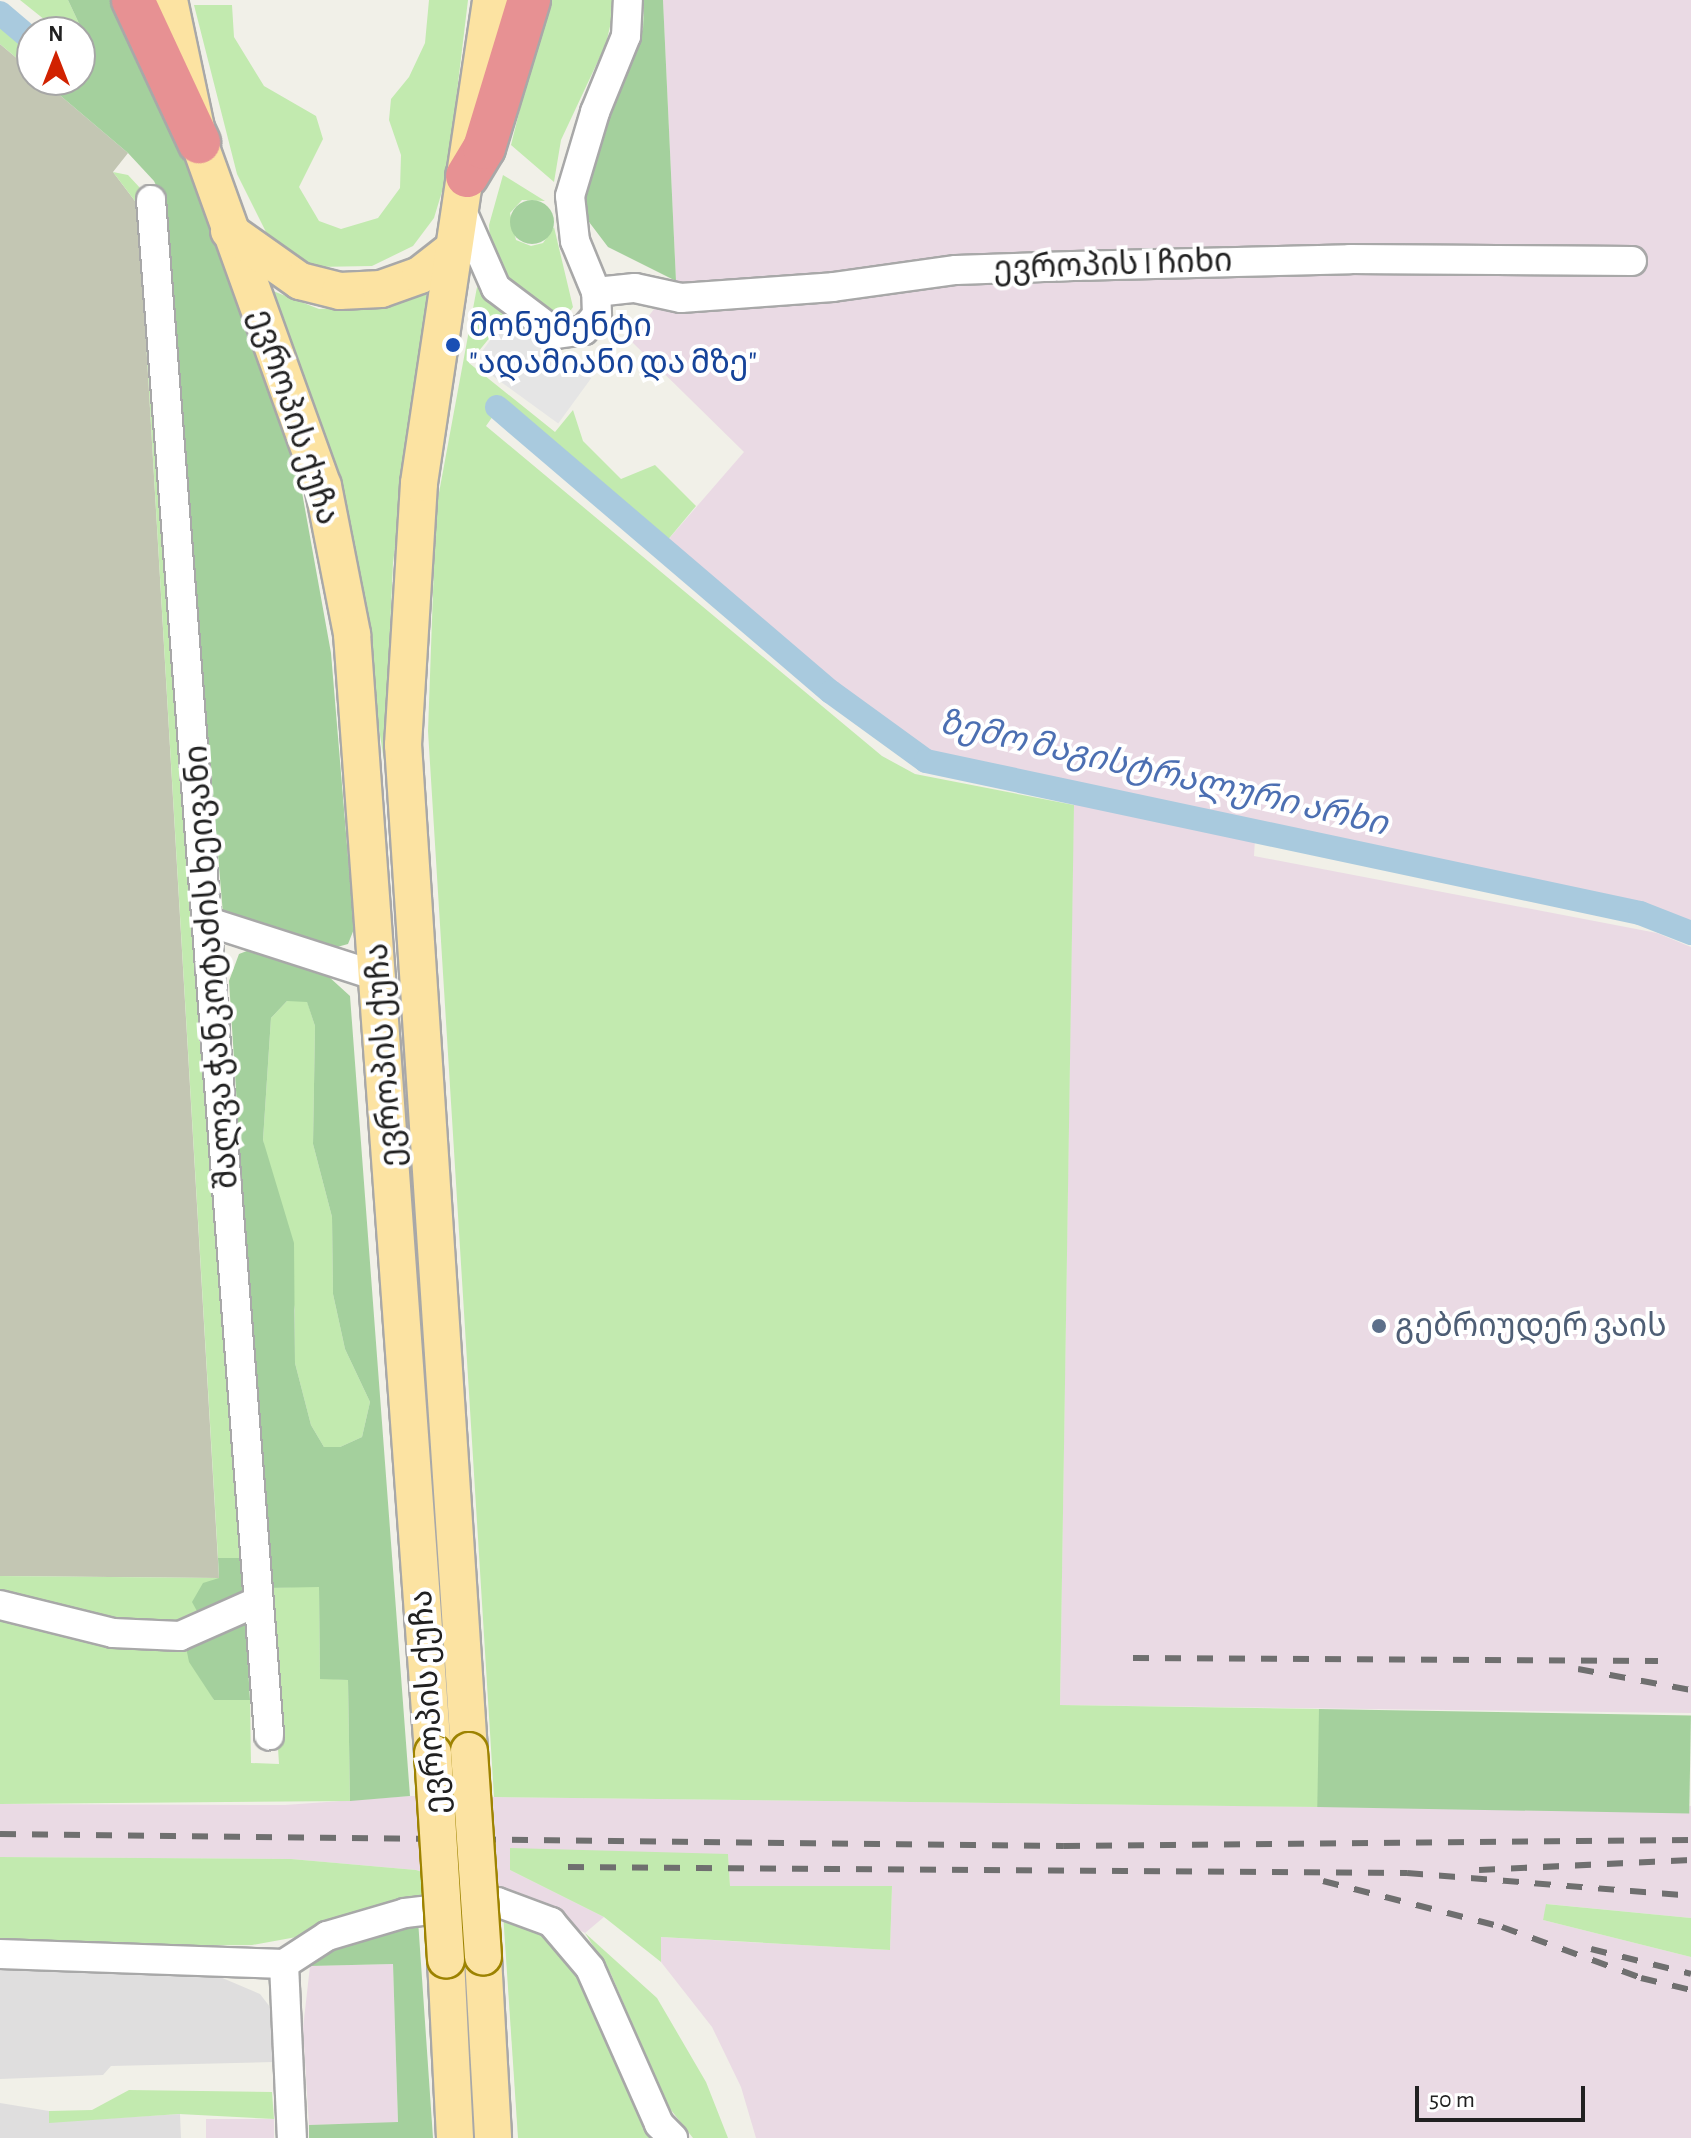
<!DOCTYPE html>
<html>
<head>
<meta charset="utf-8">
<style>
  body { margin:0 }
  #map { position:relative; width:1691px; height:2138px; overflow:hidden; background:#f1f0e8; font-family:"Alegreya Sans","Noto Sans Georgian",sans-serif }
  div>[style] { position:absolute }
  .residential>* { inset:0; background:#dfdede }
  .industrial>* { inset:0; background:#eadae4; transform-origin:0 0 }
  .construction>* { inset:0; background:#c3c6b3 }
  .grass>* { inset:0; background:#c2eaaf }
  .forest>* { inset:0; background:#a4d09d; transform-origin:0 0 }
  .round { border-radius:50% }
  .parking>* { inset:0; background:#e5e5e5; transform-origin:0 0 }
  .canal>* { height:24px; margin:-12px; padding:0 12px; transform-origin:12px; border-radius:12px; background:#a9cade }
  .roads { filter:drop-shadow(2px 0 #a8a8a8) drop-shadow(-2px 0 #a8a8a8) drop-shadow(0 2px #a8a8a8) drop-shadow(0 -2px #a8a8a8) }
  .minor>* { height:28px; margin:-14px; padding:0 14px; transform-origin:14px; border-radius:14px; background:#fff }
  .major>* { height:36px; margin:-18px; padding:0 18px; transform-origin:18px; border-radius:18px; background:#fce3a2 }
  .highway>* { height:42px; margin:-21px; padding:0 21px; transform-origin:21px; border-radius:21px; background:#e79193 }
  .rail>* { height:6px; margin-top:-3px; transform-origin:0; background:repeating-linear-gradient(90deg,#6f6f6f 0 16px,transparent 0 32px) }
  .bridges { filter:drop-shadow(2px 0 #9d8301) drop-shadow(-2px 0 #9d8301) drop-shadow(0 2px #9d8301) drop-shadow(0 -2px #9d8301) }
  .major-bridge>* { height:36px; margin:-18px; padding:0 18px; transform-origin:18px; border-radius:18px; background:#fce3a2 }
  .dots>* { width:22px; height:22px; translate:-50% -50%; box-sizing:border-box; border:4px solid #fff; border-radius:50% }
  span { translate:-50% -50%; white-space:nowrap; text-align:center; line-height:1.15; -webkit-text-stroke:8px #fff; paint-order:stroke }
  .street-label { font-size:32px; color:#212121 }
  .transit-label { font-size:32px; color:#164399 }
  .left { translate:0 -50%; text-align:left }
  .service-label { font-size:32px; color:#4e5e75 }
  .water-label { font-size:34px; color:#4c6fb2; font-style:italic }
  .north { position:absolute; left:16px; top:16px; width:80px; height:80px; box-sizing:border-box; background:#fff; border:2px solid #a6a6a6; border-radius:50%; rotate:0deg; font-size:22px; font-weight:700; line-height:32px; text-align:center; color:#212121 }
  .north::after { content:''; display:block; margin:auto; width:28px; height:36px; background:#d12201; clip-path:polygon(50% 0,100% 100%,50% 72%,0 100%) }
  .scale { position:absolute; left:1415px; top:2086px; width:170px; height:36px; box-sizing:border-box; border:4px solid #212121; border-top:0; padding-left:10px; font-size:24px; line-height:28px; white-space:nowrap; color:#212121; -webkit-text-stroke:6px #fff; paint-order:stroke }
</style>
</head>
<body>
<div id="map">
  <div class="residential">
    <i style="clip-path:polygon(0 1965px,213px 1974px,260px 1994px,270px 2007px,274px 2062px,111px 2066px,103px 2075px,0 2079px)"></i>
    <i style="clip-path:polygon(0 2103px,49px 2111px,49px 2122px,180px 2114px,181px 2138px,0 2138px)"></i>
  </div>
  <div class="industrial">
    <i style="clip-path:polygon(663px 0,1691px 0,1691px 921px,1649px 905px,1256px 822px,1254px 856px,1657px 933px,1691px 947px,1691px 1713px,1060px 1705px,1074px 782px,927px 751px,870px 712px,666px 542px,744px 452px,630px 340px,676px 281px)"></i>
    <i style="clip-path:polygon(410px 1796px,1586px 1810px,1691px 1806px,1691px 1918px,1547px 1904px,1543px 1920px,1691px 1957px,1691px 2138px,756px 2138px,741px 2087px,712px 2027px,661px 1962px,660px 1937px,890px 1950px,892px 1886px,730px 1886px,728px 1854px,510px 1870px,604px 1917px,585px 1933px,520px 1899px,416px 1870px,291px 1859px,0 1857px,0 1804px,285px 1805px)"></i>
    <i style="clip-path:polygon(393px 1964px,398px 2123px,309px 2125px,303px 2028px,310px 1966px)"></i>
    <i style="left:206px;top:2119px;width:68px;height:19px"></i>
  </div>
  <div class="construction">
    <i style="clip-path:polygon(0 44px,32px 71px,32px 80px,42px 80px,128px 153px,113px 172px,138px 205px,219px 1578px,0 1576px)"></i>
  </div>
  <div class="grass">
    <i style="clip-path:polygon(20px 0,68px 0,83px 32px,80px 39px,80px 32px,60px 32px)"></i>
    <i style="clip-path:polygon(429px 0,468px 0,447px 175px,434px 218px,413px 246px,372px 266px,315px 267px,271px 242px,237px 174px,194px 5px,232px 5px,234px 37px,264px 86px,316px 116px,323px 139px,299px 187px,319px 221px,341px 229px,378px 218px,400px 188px,401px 155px,389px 120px,391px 99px,409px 77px,425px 43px)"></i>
    <i style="clip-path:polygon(547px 0,612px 0,614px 9px,606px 44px,561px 140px,554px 182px,511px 145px)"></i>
    <i style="clip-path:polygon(0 21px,32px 48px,32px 71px,0 44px)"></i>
    <i style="clip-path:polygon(113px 172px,128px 175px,141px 189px,145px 206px,240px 1558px,218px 1558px,138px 205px)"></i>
    <i style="clip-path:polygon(503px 175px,545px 201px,522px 200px,510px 213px,516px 240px,531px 246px,543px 243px,554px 227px,573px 307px,566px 317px,555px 317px,525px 300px,491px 253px,489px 225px)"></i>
    <i style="clip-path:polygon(477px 287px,509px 314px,469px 363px,555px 432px,573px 410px,583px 441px,621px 479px,655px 465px,696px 506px,666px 542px,502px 403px,486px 426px,882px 756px,915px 774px,1074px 805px,1060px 1705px,1319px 1709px,1321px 1807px,494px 1797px,428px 731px,436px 509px)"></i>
    <i style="clip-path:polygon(273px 291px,319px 309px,392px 305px,428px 294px,393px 563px,384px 761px,354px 565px,326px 444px)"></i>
    <i style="clip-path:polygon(287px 1001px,307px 1001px,315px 1026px,313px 1144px,332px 1217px,333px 1294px,345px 1349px,370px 1402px,362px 1437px,340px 1447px,324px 1447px,311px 1425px,295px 1363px,295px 1310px,263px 1140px,271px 1018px)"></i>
    <i style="clip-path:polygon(0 1576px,219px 1578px,203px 1622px,167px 1630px,0 1599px)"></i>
    <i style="clip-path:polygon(319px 1586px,320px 1678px,348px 1680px,350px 1801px,0 1804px,0 1612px,185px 1642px,214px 1700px,250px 1700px,251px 1763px,279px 1764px,268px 1588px)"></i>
    <i style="clip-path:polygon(510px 1848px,728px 1854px,730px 1886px,892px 1886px,890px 1950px,661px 1937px,661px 1962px,604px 1917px,510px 1870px)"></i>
    <i style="clip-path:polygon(0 1857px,291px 1859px,416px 1870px,472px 1888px,402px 1900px,302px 1936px,252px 1945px,0 1947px)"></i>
    <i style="clip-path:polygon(1546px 1904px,1691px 1918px,1691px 1957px,1543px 1920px)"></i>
    <i style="clip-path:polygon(503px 1913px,548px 1934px,588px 1980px,656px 2138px,518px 2138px)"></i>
    <i style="clip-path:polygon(585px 1933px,657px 1998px,706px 2082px,728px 2138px,693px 2138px,667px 2105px,611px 1974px)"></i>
    <i style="clip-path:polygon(129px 2090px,272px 2092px,274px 2119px,179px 2114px,49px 2123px,49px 2111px,92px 2110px)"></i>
  </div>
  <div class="forest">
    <i style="clip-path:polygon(68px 0,111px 0,202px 196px,248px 336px,294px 448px,331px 653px,354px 929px,348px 944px,337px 947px,223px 914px,163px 200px,154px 181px,128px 153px,42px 80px,80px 80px,83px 32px)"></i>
    <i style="clip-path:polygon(644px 0,663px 0,676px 281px,608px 247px,583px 214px,581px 191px,604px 120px,643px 29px)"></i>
    <i class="round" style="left:510px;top:200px;width:44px;height:44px"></i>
    <i style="clip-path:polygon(evenodd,252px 949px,268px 949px,328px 976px,350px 996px,410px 1796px,350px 1801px,348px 1680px,320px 1679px,319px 1587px,268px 1588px,229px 981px,239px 954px,252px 949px,287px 1001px,307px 1002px,315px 1026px,313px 1144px,332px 1217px,333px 1294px,345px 1349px,370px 1402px,362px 1437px,340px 1447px,324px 1447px,311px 1425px,295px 1363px,294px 1243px,263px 1140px,271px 1018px,287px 1001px)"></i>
    <i style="clip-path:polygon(218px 1558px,240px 1558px,244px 1603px,203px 1622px,192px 1602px,203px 1583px,219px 1578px)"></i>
    <i style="clip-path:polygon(245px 1617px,250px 1700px,214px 1700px,189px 1662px,185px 1642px)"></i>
    <i style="left:1319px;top:1709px;width:372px;height:98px;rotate:1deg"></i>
    <i style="clip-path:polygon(418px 1920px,433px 2138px,309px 2138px,309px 2125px,398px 2122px,393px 1964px,310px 1966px,327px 1944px)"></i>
  </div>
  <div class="parking">
    <i style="left:507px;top:317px;width:104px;height:56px;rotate:36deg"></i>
  </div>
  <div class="canal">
    <i style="left:0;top:13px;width:42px;rotate:40.2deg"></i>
    <i style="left:497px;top:407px;width:439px;rotate:40.5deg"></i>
    <i style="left:831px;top:692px;width:117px;rotate:36deg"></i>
    <i style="left:926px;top:761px;width:730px;rotate:12.02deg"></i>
    <i style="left:1640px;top:913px;width:55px;rotate:21.4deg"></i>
  </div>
  <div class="roads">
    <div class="minor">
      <i style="left:151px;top:200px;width:1540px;rotate:85.6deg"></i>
      <i style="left:462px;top:211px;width:84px;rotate:66.2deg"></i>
      <i style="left:496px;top:288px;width:76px;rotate:37deg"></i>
      <i style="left:557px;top:334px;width:27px;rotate:-8deg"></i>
      <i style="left:584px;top:330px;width:20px;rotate:-49deg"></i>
      <i style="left:597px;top:315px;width:23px;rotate:-92deg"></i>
      <i style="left:596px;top:292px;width:55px;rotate:-112.4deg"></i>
      <i style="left:575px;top:241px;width:45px;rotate:-96.3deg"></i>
      <i style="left:570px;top:196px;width:88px;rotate:-73.4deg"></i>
      <i style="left:595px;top:112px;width:82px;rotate:-67.8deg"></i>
      <i style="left:626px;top:36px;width:36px;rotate:-87deg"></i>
      <i style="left:596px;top:292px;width:39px;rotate:-6deg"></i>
      <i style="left:635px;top:288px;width:47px;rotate:12.3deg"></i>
      <i style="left:681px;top:298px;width:152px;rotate:-4.1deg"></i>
      <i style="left:833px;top:287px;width:124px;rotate:-7.9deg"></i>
      <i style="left:956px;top:270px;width:117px;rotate:-2deg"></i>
      <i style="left:1073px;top:266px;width:277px;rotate:-1.4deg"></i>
      <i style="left:1350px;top:259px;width:282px;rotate:0.4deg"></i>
      <i style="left:209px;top:922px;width:180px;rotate:17.8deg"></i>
      <i style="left:0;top:1605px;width:116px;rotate:13.9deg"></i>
      <i style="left:113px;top:1633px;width:67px;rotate:2.6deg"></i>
      <i style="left:180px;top:1636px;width:86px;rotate:-23.9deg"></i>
      <i style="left:0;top:1954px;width:284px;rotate:2deg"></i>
      <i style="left:284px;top:1964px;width:51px;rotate:-33.1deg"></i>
      <i style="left:327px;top:1936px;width:81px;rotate:-16.4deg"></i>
      <i style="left:405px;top:1913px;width:93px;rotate:-6.8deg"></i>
      <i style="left:497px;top:1902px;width:58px;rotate:20.3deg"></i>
      <i style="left:551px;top:1922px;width:60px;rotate:49.7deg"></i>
      <i style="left:590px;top:1968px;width:171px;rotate:66.1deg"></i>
      <i style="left:659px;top:2124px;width:20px;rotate:45deg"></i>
      <i style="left:284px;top:1964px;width:174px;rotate:87.4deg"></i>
    </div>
    <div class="major">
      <i style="left:169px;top:0;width:145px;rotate:78.1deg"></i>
      <i style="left:199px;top:142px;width:366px;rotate:70.2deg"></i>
      <i style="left:323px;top:486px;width:151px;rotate:78.9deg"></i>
      <i style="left:352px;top:634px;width:1122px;rotate:85.86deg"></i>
      <i style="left:229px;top:231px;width:87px;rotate:35.2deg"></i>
      <i style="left:300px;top:281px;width:41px;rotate:14deg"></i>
      <i style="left:340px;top:291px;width:41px;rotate:-2.8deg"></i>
      <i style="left:381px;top:289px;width:41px;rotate:-19.7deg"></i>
      <i style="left:420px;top:275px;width:41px;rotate:-38deg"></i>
      <i style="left:469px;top:1751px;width:1008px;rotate:-93.75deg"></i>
      <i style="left:403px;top:745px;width:262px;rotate:-86.5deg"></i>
      <i style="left:419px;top:483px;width:488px;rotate:-81.5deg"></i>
      <i style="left:483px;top:1957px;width:181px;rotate:86.8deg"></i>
      <i style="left:446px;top:1960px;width:178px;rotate:87.1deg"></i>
    </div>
    <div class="highway">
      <i style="left:133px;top:0;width:157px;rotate:65.1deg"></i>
      <i style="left:467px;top:176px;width:33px;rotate:-59deg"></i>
      <i style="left:484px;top:148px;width:155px;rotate:-73.1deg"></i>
    </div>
  </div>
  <div class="rail">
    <i style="left:1133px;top:1658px;width:525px;rotate:0.33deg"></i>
    <i style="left:1578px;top:1669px;width:115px;rotate:10.5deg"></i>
    <i style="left:0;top:1834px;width:1064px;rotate:0.65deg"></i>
    <i style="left:1064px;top:1846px;width:627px;rotate:-0.55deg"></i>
    <i style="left:568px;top:1867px;width:839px;rotate:0.41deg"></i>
    <i style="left:1407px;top:1873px;width:285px;rotate:4.6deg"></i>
    <i style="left:1479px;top:1870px;width:212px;rotate:-2.7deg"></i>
    <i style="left:1323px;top:1881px;width:185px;rotate:14.4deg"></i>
    <i style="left:1502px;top:1927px;width:148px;rotate:20.1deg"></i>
    <i style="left:1641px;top:1978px;width:51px;rotate:13.5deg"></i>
    <i style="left:1591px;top:1949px;width:103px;rotate:14deg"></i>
  </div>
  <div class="bridges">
    <div class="major-bridge">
      <i style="left:469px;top:1751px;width:206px;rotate:86.1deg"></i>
      <i style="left:433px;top:1753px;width:207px;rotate:86.4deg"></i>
    </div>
  </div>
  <div class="dots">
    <i style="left:453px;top:345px;background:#1a4fb4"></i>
    <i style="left:1379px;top:1326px;background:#5c6f8a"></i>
  </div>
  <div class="street-label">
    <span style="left:1113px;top:265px;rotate:-2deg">ევროპის I ჩიხი</span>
    <span style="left:294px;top:417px;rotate:72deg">ევროპის ქუჩა</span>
    <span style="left:212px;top:967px;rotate:-94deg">შალვა ჭანკოტაძის ხეივანი</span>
    <span style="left:385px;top:1055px;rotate:-94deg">ევროპის ქუჩა</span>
    <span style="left:429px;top:1702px;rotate:-94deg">ევროპის ქუჩა</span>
  </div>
  <div class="transit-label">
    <span class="left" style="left:469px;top:345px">მონუმენტი<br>"ადამიანი და მზე"</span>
  </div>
  <div class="service-label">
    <span class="left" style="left:1395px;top:1326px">გებრიუდერ ვაის</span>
  </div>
  <div class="water-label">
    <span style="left:1163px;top:774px;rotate:13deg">ზემო მაგისტრალური არხი</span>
  </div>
  <div class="north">N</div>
  <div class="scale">50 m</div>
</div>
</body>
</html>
